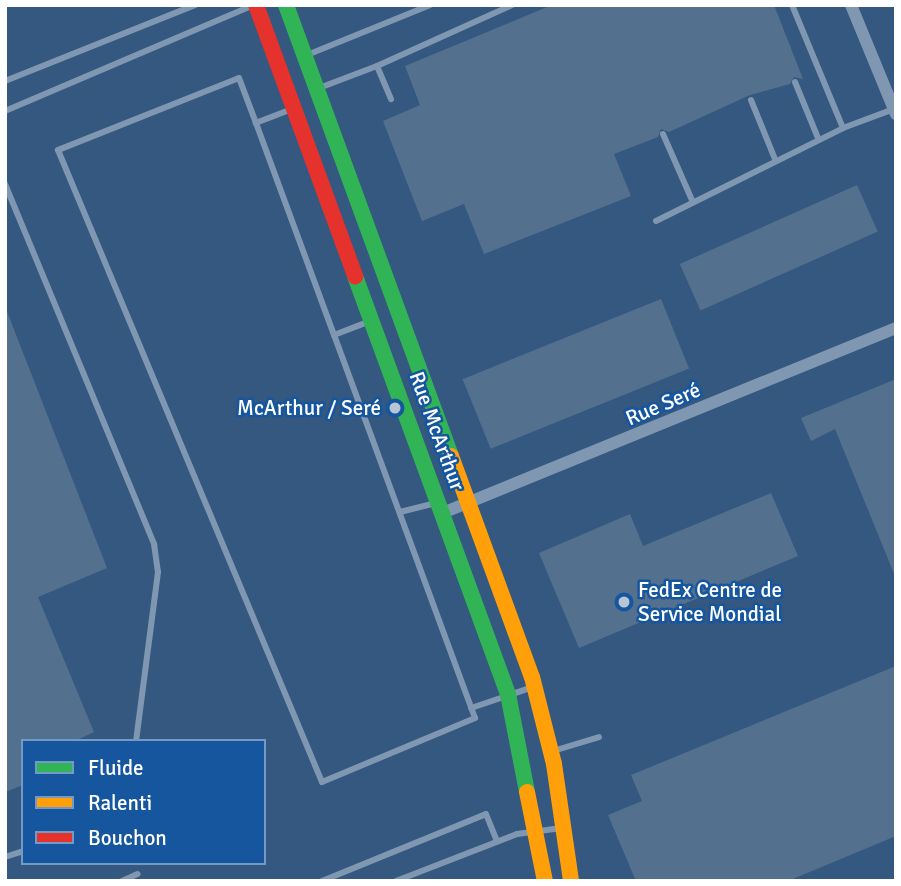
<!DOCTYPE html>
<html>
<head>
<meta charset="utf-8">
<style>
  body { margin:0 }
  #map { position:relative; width:901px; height:886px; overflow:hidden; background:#345880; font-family:Signika,sans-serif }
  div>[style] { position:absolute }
  .building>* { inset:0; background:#54708f; transform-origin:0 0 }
  .lane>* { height:6px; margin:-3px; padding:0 3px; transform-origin:3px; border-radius:3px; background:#7f97b0 }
  .street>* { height:12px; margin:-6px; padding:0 6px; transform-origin:6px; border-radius:6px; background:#7f97b0 }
  .fast>* { height:16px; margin:-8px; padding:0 8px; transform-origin:8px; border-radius:8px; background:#30b455 }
  .slow>* { height:16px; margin:-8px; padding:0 8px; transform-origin:8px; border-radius:8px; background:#ff9f0a }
  .jam>* { height:16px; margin:-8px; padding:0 8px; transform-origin:8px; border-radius:8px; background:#e5322d }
  .dots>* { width:19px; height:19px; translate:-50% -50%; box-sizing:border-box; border:4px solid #15569f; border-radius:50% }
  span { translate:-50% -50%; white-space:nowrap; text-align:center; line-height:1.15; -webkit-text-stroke:5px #15569f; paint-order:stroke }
  .street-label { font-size:21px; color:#fff }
  .poi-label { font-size:21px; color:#fff }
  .right { translate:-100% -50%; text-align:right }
  .left { translate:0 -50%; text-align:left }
  .frame { position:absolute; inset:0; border:7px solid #fff; pointer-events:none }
  .legend { position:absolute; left:21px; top:739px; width:245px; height:126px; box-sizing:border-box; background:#15569f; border:2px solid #739ac5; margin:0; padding:9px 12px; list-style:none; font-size:21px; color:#fff }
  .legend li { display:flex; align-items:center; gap:14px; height:35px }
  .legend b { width:35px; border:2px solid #739ac5 }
</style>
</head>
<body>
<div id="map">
  <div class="building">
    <i style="clip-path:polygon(552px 5px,774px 5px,803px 79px,794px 77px,790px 84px,750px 95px,669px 132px,661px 129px,658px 137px,614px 154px,631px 196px,484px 254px,464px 204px,422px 221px,383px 121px,420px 105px,405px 66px)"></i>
    <i style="left:857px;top:185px;width:51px;height:194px;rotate:66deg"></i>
    <i style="left:661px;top:299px;width:75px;height:214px;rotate:68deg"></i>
    <i style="clip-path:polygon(6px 309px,107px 568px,38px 597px,94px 732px,75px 741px,23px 741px,23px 785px,5px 792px)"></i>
    <i style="clip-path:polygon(896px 379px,896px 576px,895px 576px,835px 429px,811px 441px,801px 418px)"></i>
    <i style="clip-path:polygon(771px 493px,798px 556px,579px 648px,539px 553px,630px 514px,643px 546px)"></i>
    <i style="clip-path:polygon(896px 666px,896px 836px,788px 881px,636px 881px,608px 815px,642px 801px,631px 775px)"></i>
  </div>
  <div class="lane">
    <i style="left:792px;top:5px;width:133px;rotate:67.5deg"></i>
    <i style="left:843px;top:128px;width:54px;rotate:-20.4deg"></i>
    <i style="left:307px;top:55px;width:133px;rotate:-22.1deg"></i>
    <i style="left:377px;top:66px;width:148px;rotate:-24.3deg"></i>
    <i style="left:5px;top:81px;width:205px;rotate:-21.8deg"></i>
    <i style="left:795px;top:82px;width:61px;rotate:67.7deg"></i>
    <i style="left:319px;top:88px;width:62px;rotate:-20.8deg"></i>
    <i style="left:377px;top:66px;width:36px;rotate:67deg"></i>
    <i style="left:751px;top:100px;width:64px;rotate:67.9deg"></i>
    <i style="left:292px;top:109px;width:39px;rotate:159deg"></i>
    <i style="left:256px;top:123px;width:226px;rotate:69.8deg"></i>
    <i style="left:334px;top:335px;width:40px;rotate:-21deg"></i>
    <i style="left:5px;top:111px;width:271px;rotate:-23.1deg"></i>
    <i style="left:256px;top:123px;width:48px;rotate:-110.7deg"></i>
    <i style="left:239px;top:78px;width:195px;rotate:158.3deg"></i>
    <i style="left:58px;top:150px;width:685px;rotate:67.33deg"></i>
    <i style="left:322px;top:782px;width:166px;rotate:-22.7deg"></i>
    <i style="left:475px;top:718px;width:408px;rotate:-110.2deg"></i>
    <i style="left:663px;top:134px;width:72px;rotate:66.3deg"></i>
    <i style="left:5px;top:184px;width:390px;rotate:67.5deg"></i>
    <i style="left:154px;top:544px;width:28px;rotate:82deg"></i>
    <i style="left:158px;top:572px;width:170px;rotate:97.4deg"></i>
    <i style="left:656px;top:221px;width:209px;rotate:-26.4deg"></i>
    <i style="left:400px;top:512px;width:34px;rotate:-14deg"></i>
    <i style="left:471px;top:708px;width:65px;rotate:-18.7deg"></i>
    <i style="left:553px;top:751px;width:48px;rotate:-16.9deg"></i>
    <i style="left:5px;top:857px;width:19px;rotate:-18deg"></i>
    <i style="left:122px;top:881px;width:17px;rotate:-24deg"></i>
    <i style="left:322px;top:881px;width:177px;rotate:-22.2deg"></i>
    <i style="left:486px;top:814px;width:29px;rotate:68deg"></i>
    <i style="left:396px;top:881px;width:130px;rotate:-21.2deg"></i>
    <i style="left:517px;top:834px;width:45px;rotate:-7.6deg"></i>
  </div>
  <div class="street">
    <i style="left:851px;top:5px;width:118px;rotate:67.6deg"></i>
    <i style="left:445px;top:512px;width:487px;rotate:-22.2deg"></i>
  </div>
  <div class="fast">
    <i style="left:286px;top:5px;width:480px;rotate:69.9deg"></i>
    <i style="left:355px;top:276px;width:445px;rotate:69.9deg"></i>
    <i style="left:508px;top:694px;width:100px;rotate:79deg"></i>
  </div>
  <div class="slow">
    <i style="left:451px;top:456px;width:235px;rotate:69.9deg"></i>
    <i style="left:532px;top:677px;width:90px;rotate:75.8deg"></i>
    <i style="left:554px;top:764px;width:118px;rotate:81.7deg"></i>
    <i style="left:527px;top:792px;width:91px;rotate:78.6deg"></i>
  </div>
  <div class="jam">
    <i style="left:256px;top:5px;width:289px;rotate:69.9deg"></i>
  </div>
  <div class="dots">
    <i style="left:395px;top:408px;background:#b8c5d3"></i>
    <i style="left:624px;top:602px;background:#b8c5d3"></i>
  </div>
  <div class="street-label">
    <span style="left:663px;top:404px;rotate:-23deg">Rue Seré</span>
    <span style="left:437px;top:431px;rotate:70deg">Rue McArthur</span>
  </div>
  <div class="poi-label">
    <span class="right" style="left:381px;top:408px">McArthur / Seré</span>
    <span class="left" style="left:638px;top:602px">FedEx Centre de<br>Service Mondial</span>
  </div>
  <div class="frame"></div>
  <ul class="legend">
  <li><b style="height:9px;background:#30b455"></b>Fluide</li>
  <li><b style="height:9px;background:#ff9f0a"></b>Ralenti</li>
  <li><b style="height:9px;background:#e5322d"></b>Bouchon</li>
  </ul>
</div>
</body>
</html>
